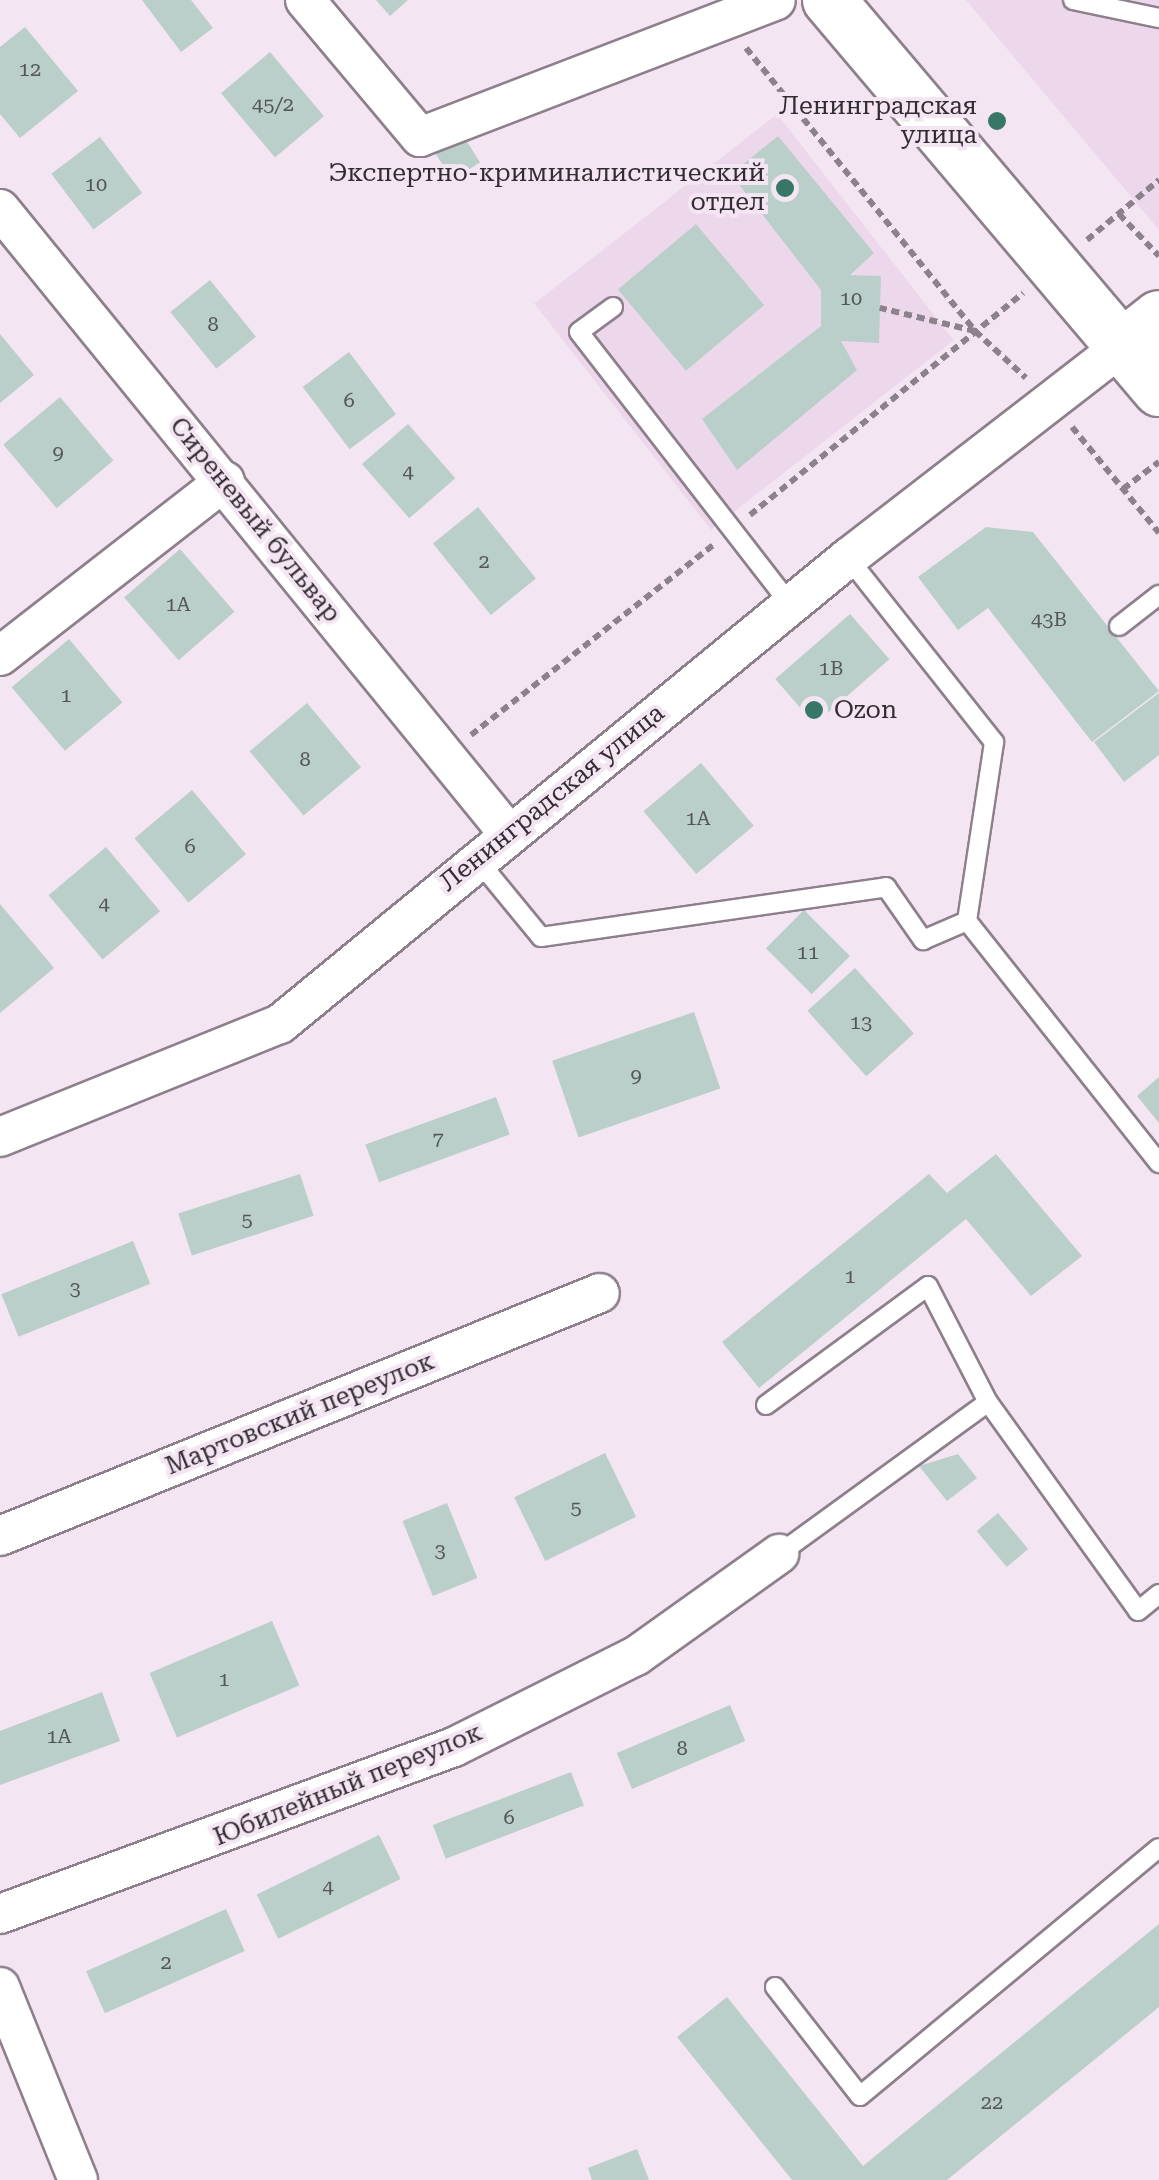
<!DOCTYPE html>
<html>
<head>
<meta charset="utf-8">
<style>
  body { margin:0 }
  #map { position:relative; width:1159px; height:2180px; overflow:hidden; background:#f4e5f3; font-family:"Roboto Serif",serif }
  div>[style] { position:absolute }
  .built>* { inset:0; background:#edd8eb; transform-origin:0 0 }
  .building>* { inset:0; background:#bacfc9; transform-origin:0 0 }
  .path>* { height:6px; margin-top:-3px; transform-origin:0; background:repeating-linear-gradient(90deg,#8b828b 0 8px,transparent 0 13px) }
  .roads { filter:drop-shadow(2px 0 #8d808c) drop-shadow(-2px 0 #8d808c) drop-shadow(0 2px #8d808c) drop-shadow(0 -2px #8d808c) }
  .lane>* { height:18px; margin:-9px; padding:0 9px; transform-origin:9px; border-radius:9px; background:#fff }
  .street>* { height:38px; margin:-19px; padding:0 19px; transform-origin:19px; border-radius:19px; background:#fff }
  .secondary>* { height:52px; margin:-26px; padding:0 26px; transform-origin:26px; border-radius:26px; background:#fff }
  .dots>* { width:28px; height:28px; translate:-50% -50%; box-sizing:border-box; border:5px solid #f4e5f3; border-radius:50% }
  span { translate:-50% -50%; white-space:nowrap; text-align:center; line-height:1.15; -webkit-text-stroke:8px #f4e5f3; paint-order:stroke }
  .number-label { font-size:20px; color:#545658 }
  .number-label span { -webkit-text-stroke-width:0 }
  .poi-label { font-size:25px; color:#322d32 }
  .right { translate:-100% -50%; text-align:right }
  .left { translate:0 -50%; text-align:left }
  .street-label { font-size:25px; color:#322d32 }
</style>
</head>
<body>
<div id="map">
  <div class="built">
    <i style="clip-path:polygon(966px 0,1159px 0,1159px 230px)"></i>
    <i style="left:777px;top:114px;width:287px;height:308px;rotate:52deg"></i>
  </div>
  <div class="building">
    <i style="clip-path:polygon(142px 0,191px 0,213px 28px,181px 52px)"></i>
    <i style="clip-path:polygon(376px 0,408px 0,390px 16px)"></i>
    <i style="clip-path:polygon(25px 27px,78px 91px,20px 138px,0 114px,0 47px)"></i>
    <i style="left:270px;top:52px;width:84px;height:64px;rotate:50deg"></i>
    <i style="left:461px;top:132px;width:36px;height:33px;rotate:58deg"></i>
    <i style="clip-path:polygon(778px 136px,874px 253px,850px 275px,881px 276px,879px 343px,841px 341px,857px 370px,737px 470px,702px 419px,821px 326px,821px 290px,731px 174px)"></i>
    <i style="left:100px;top:137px;width:70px;height:61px;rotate:53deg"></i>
    <i style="left:696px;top:224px;width:106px;height:102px;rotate:50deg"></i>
    <i style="left:210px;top:280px;width:73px;height:51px;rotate:51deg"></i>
    <i style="clip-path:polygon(0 334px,34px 375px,0 403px)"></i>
    <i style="left:349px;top:352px;width:78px;height:58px;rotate:53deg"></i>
    <i style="left:60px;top:397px;width:83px;height:74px;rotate:50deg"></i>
    <i style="left:408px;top:424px;width:72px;height:61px;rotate:49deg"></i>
    <i style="left:478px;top:507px;width:92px;height:58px;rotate:51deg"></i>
    <i style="clip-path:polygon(986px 527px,1033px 532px,1159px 691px,1092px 742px,988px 608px,958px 630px,918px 577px)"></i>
    <i style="left:180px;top:549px;width:83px;height:74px;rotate:49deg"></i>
    <i style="left:850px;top:614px;width:60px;height:99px;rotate:49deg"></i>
    <i style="left:69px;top:639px;width:83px;height:75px;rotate:50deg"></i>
    <i style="clip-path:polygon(1159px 693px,1159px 755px,1124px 782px,1094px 742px)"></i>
    <i style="left:307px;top:703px;width:84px;height:75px;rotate:50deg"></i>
    <i style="left:701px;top:763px;width:82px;height:75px;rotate:50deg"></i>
    <i style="left:192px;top:790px;width:84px;height:75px;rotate:50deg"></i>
    <i style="left:106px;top:847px;width:84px;height:75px;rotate:50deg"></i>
    <i style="clip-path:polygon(0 904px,54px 968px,0 1013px)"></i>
    <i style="left:804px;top:910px;width:65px;height:54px;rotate:45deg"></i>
    <i style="left:855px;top:968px;width:88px;height:64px;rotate:48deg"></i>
    <i style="left:694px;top:1012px;width:81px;height:150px;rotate:71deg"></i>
    <i style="clip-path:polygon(1159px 1077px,1159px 1123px,1137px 1096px)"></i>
    <i style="left:496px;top:1097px;width:40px;height:139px;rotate:70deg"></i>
    <i style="clip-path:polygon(996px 1154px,1082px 1256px,1031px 1296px,966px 1219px,759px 1388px,722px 1342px,929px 1174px,947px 1193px)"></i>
    <i style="left:300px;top:1174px;width:44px;height:128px;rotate:72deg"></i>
    <i style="left:133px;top:1241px;width:46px;height:142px;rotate:68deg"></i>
    <i style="left:605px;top:1453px;width:71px;height:101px;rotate:64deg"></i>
    <i style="clip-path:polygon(958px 1454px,977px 1478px,947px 1501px,919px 1466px)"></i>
    <i style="left:447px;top:1503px;width:81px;height:48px;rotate:68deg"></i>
    <i style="left:998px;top:1513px;width:47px;height:28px;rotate:50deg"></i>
    <i style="left:272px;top:1621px;width:70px;height:133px;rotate:67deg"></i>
    <i style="clip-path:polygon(102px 1692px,120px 1741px,0 1785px,0 1731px)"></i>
    <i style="left:730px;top:1705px;width:39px;height:123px;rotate:67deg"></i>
    <i style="left:571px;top:1772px;width:36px;height:148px;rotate:69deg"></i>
    <i style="left:379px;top:1835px;width:49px;height:136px;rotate:64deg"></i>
    <i style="left:226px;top:1909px;width:46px;height:153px;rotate:66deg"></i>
    <i style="clip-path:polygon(1159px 1924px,1159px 2007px,947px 2180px,792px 2180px,677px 2037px,727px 1997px,863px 2166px)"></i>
    <i style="clip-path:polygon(637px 2149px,649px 2180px,592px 2180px,588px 2168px)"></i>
  </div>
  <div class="path">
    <i style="left:746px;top:48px;width:364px;rotate:51deg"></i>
    <i style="left:975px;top:331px;width:98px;rotate:-166.4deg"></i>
    <i style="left:1119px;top:214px;width:58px;rotate:46.4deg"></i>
    <i style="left:1087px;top:240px;width:94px;rotate:-39.8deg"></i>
    <i style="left:975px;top:331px;width:69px;rotate:42.7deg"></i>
    <i style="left:1072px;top:427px;width:137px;rotate:50.6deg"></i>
    <i style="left:1123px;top:489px;width:45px;rotate:-36.9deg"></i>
    <i style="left:750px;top:515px;width:352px;rotate:-39.1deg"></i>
    <i style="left:471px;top:735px;width:308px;rotate:-38.1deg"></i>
  </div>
  <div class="roads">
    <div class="lane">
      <i style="left:1073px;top:0;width:88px;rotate:11.8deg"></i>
      <i style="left:613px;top:307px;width:42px;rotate:143.7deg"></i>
      <i style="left:579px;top:332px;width:346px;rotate:52.2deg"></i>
      <i style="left:1119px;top:626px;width:51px;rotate:-37.8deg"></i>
      <i style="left:476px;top:858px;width:102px;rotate:50.6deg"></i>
      <i style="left:541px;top:937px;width:349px;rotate:-8.2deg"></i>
      <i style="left:886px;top:887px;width:65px;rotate:55.1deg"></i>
      <i style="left:923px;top:940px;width:48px;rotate:-23.4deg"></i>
      <i style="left:967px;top:921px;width:181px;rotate:-81.4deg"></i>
      <i style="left:994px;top:742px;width:235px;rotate:-128.4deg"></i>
      <i style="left:967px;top:921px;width:309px;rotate:51.6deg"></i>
      <i style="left:766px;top:1405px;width:201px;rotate:-36.3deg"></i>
      <i style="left:928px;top:1286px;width:131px;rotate:62.7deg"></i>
      <i style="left:779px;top:1554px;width:258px;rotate:-36deg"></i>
      <i style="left:988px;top:1402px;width:257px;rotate:54.3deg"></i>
      <i style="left:1138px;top:1611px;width:27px;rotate:-39deg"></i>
      <i style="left:775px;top:1987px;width:138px;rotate:52.1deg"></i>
      <i style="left:860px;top:2096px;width:388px;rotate:-39.7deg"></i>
    </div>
    <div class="street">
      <i style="left:305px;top:0;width:179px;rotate:50deg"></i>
      <i style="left:420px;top:137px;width:381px;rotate:-21deg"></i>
      <i style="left:0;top:209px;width:805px;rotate:50.85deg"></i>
      <i style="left:0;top:656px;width:285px;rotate:-37.9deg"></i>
      <i style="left:0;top:1137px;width:302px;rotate:-22deg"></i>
      <i style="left:280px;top:1024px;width:735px;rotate:-39.37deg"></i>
      <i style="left:848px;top:558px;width:345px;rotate:-37.7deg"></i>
      <i style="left:0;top:1536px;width:647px;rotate:-22.05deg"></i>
      <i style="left:0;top:1914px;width:484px;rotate:-20.2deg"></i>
      <i style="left:454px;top:1747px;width:203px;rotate:-26.6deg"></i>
      <i style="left:636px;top:1656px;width:176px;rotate:-35.5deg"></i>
      <i style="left:0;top:1987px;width:208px;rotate:68deg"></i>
    </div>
    <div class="secondary">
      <i style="left:829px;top:0;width:511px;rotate:49.76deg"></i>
      <i style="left:1121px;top:347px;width:48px;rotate:-38.3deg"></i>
    </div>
  </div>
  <div class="dots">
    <i style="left:997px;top:121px;background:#367768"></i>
    <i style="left:785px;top:188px;background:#367768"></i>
    <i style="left:814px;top:710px;background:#367768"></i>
  </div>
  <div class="number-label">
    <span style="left:30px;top:69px">12</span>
    <span style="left:273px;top:104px">45/2</span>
    <span style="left:96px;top:184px">10</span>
    <span style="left:851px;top:298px">10</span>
    <span style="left:213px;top:324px">8</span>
    <span style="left:349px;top:400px">6</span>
    <span style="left:58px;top:452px">9</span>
    <span style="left:408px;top:471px">4</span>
    <span style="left:484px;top:561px">2</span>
    <span style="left:178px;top:604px">1А</span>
    <span style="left:1049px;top:619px">43В</span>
    <span style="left:831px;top:668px">1В</span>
    <span style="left:66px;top:695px">1</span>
    <span style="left:305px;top:759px">8</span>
    <span style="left:698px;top:818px">1А</span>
    <span style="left:190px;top:846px">6</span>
    <span style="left:104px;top:903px">4</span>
    <span style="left:808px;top:952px">11</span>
    <span style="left:861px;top:1022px">13</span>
    <span style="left:636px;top:1075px">9</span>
    <span style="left:438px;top:1139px">7</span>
    <span style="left:247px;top:1219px">5</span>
    <span style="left:850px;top:1276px">1</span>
    <span style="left:75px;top:1288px">3</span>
    <span style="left:576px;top:1507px">5</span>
    <span style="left:440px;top:1550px">3</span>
    <span style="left:224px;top:1679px">1</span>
    <span style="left:59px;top:1736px">1А</span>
    <span style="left:682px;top:1748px">8</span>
    <span style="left:509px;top:1817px">6</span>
    <span style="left:328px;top:1886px">4</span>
    <span style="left:166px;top:1962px">2</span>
    <span style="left:992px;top:2102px">22</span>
  </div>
  <div class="poi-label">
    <span class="right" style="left:977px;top:121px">Ленинградская<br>улица</span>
    <span class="right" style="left:765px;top:188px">Экспертно-криминалистический<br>отдел</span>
    <span class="left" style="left:834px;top:710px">Ozon</span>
  </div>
  <div class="street-label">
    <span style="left:255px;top:520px;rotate:51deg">Сиреневый бульвар</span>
    <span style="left:552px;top:798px;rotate:-39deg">Ленинградская улица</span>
    <span style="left:300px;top:1414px;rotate:-22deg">Мартовский переулок</span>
    <span style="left:348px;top:1785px;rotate:-22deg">Юбилейный переулок</span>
  </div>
</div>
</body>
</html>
